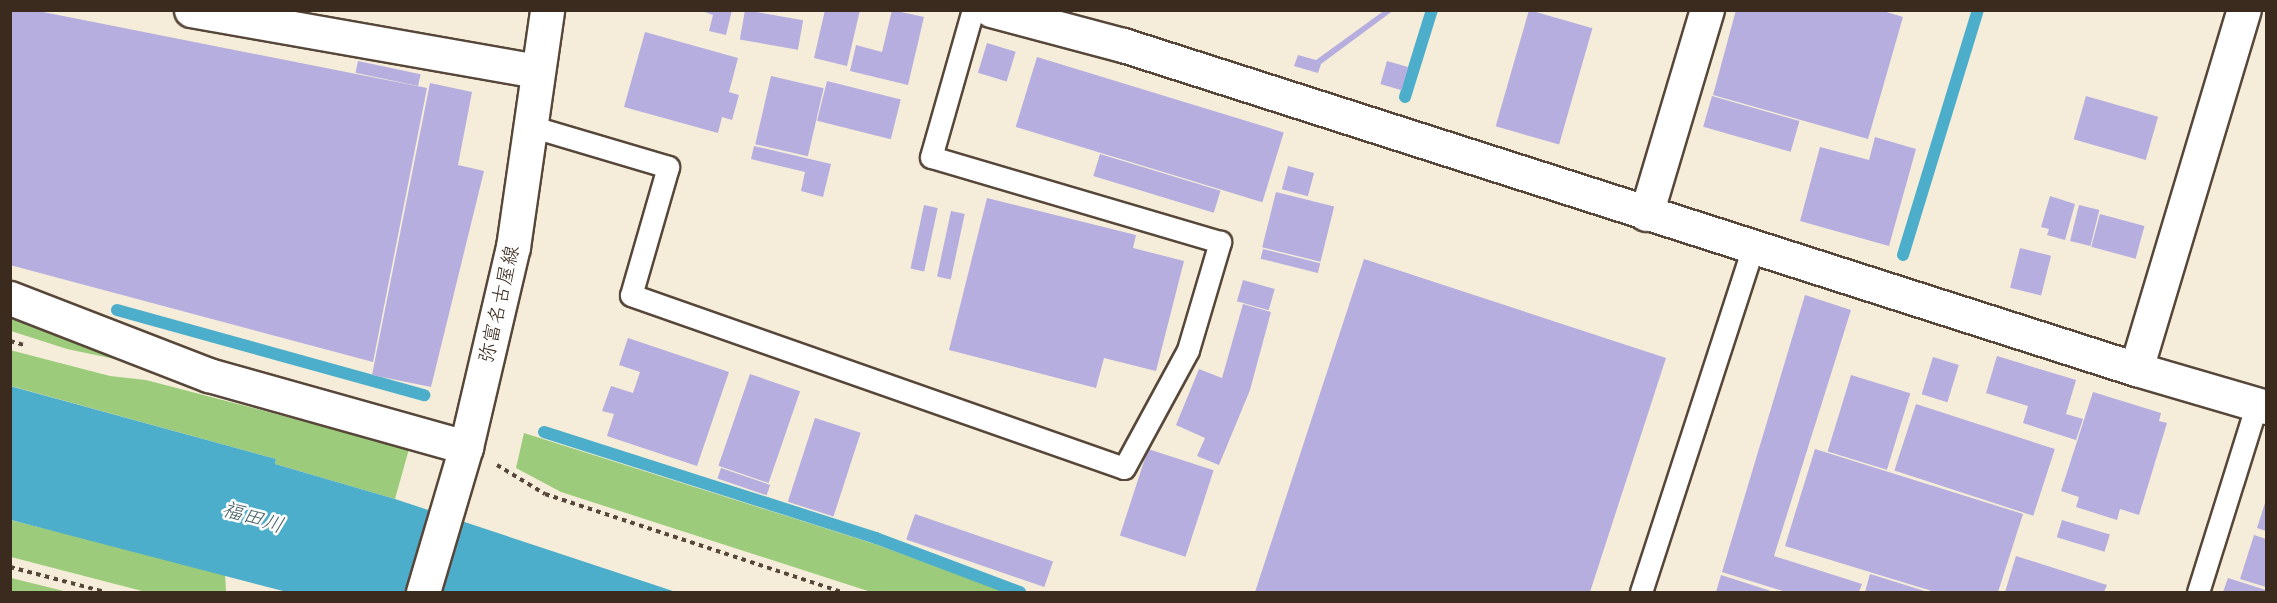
<!DOCTYPE html>
<html>
<head>
<meta charset="utf-8">
<style>
  body { margin:0 }
  #map { position:relative; width:2277px; height:603px; overflow:hidden; background:#f5edd9; font-family:Sriracha,"Klee One",sans-serif }
  div>[style] { position:absolute }
  .green>* { inset:0; background:#9ccc7b }
  .water>* { inset:0; background:#4caecb }
  .stream>* { height:12px; margin:-6px; padding:0 6px; transform-origin:6px; border-radius:6px; background:#4caecb }
  .building>* { inset:0; background:#b6aedf; transform-origin:0 0 }
  .path>* { height:4px; margin-top:-2px; transform-origin:0; background:repeating-linear-gradient(90deg,#57473a 0 4.5px,transparent 0 9px) }
  .roads { filter:drop-shadow(2px 0 #57473a) drop-shadow(-2px 0 #57473a) drop-shadow(0 2px #57473a) drop-shadow(0 -2px #57473a) }
  .lane>* { height:21px; margin:-10.5px; padding:0 10.5px; transform-origin:10.5px; border-radius:10.5px; background:#fff }
  .street>* { height:33px; margin:-16.5px; padding:0 16.5px; transform-origin:16.5px; border-radius:16.5px; background:#fff }
  .primary>* { height:33px; margin:-16.5px; padding:0 16.5px; transform-origin:16.5px; border-radius:16.5px; background:#fff }
  span { translate:-50% -50%; white-space:nowrap; text-align:center; line-height:1.15; -webkit-text-stroke:5px #fff; paint-order:stroke }
  .street-label { font-size:20px; color:#3b2a1e }
  .water-label { font-size:21px; color:#425f63; font-style:italic }
  .frame { position:absolute; inset:0; border:12px solid #3b2a1e; pointer-events:none }
</style>
</head>
<body>
<div id="map">
  <div class="green">
    <i style="clip-path:polygon(11px 308px,148px 366px,67px 349px,11px 331px)"></i>
    <i style="clip-path:polygon(10px 350px,110px 376px,146px 380px,409px 449px,395px 499px,275px 464px,276px 459px,11px 386px)"></i>
    <i style="clip-path:polygon(524px 433px,875px 544px,1006px 592px,871px 592px,561px 492px,516px 468px)"></i>
    <i style="clip-path:polygon(10px 520px,225px 573px,226px 592px,146px 592px,11px 557px)"></i>
    <i style="clip-path:polygon(10px 578px,11px 578px,68px 592px,11px 592px)"></i>
  </div>
  <div class="water">
    <i style="clip-path:polygon(10px 386px,276px 459px,275px 464px,395px 499px,676px 592px,287px 592px,11px 520px)"></i>
  </div>
  <div class="stream">
    <i style="left:1405px;top:97px;width:91px;rotate:-72.8deg"></i>
    <i style="left:1903px;top:255px;width:256px;rotate:-73deg"></i>
    <i style="left:117px;top:310px;width:319px;rotate:15.5deg"></i>
    <i style="left:544px;top:432px;width:349px;rotate:17.7deg"></i>
    <i style="left:876px;top:538px;width:154px;rotate:20.6deg"></i>
  </div>
  <div class="building">
    <i style="clip-path:polygon(10px 10px,33px 10px,427px 88px,373px 362px,10px 265px)"></i>
    <i style="clip-path:polygon(699px 10px,732px 10px,726px 35px,709px 31px,713px 15px)"></i>
    <i style="left:745px;top:10px;width:59px;height:30px;rotate:10deg"></i>
    <i style="clip-path:polygon(825px 10px,860px 10px,847px 66px,814px 58px)"></i>
    <i style="clip-path:polygon(892px 10px,924px 17px,908px 85px,850px 71px,856px 45px,882px 52px)"></i>
    <i style="clip-path:polygon(1385px 10px,1394px 10px,1321px 64px,1318px 73px,1294px 66px,1298px 55px,1316px 60px)"></i>
    <i style="left:1529px;top:10px;width:66px;height:121px;rotate:16deg"></i>
    <i style="clip-path:polygon(1736px 10px,1880px 10px,1903px 17px,1868px 139px,1713px 95px)"></i>
    <i style="clip-path:polygon(645px 32px,738px 58px,729px 92px,739px 95px,732px 120px,722px 117px,718px 133px,624px 107px)"></i>
    <i style="left:987px;top:43px;width:30px;height:31px;rotate:17deg"></i>
    <i style="left:1037px;top:57px;width:258px;height:73px;rotate:17deg"></i>
    <i style="left:358px;top:61px;width:64px;height:12px;rotate:12deg"></i>
    <i style="left:1387px;top:61px;width:22px;height:24px;rotate:16deg"></i>
    <i style="left:771px;top:76px;width:54px;height:70px;rotate:13deg"></i>
    <i style="left:827px;top:81px;width:76px;height:41px;rotate:14deg"></i>
    <i style="clip-path:polygon(430px 83px,472px 92px,458px 165px,484px 171px,431px 387px,372px 375px)"></i>
    <i style="left:1712px;top:96px;width:91px;height:32px;rotate:16deg"></i>
    <i style="left:2086px;top:96px;width:75px;height:45px;rotate:16deg"></i>
    <i style="clip-path:polygon(1875px 137px,1916px 149px,1889px 246px,1800px 221px,1820px 147px,1869px 160px)"></i>
    <i style="clip-path:polygon(754px 146px,831px 164px,823px 197px,801px 191px,805px 172px,751px 159px)"></i>
    <i style="left:1100px;top:154px;width:126px;height:23px;rotate:17deg"></i>
    <i style="left:1288px;top:166px;width:27px;height:24px;rotate:15deg"></i>
    <i style="left:1276px;top:192px;width:60px;height:57px;rotate:14deg"></i>
    <i style="clip-path:polygon(2050px 196px,2075px 204px,2065px 240px,2047px 235px,2049px 229px,2041px 227px)"></i>
    <i style="clip-path:polygon(987px 198px,1136px 235px,1133px 248px,1184px 261px,1156px 371px,1104px 358px,1096px 388px,949px 350px)"></i>
    <i style="left:924px;top:205px;width:14px;height:65px;rotate:12deg"></i>
    <i style="left:2079px;top:205px;width:21px;height:37px;rotate:14deg"></i>
    <i style="left:951px;top:211px;width:14px;height:67px;rotate:12deg"></i>
    <i style="left:2100px;top:214px;width:46px;height:34px;rotate:15deg"></i>
    <i style="left:2020px;top:248px;width:32px;height:41px;rotate:14deg"></i>
    <i style="left:1263px;top:249px;width:59px;height:10px;rotate:14deg"></i>
    <i style="clip-path:polygon(1364px 259px,1666px 358px,1590px 592px,1255px 592px)"></i>
    <i style="left:1243px;top:280px;width:33px;height:22px;rotate:16deg"></i>
    <i style="clip-path:polygon(1805px 295px,1851px 310px,1774px 556px,1862px 584px,1859px 592px,1786px 592px,1722px 572px)"></i>
    <i style="clip-path:polygon(1243px 304px,1271px 312px,1250px 390px,1219px 465px,1197px 456px,1205px 438px,1176px 425px,1199px 369px,1222px 378px)"></i>
    <i style="clip-path:polygon(628px 338px,729px 372px,697px 466px,607px 436px,614px 414px,602px 411px,611px 386px,633px 393px,640px 372px,619px 365px)"></i>
    <i style="clip-path:polygon(1997px 356px,2076px 380px,2066px 414px,2083px 419px,2076px 440px,2023px 423px,2028px 406px,1986px 393px)"></i>
    <i style="left:1933px;top:357px;width:27px;height:39px;rotate:17deg"></i>
    <i style="left:750px;top:374px;width:53px;height:97px;rotate:19deg"></i>
    <i style="left:1851px;top:375px;width:62px;height:80px;rotate:17deg"></i>
    <i style="clip-path:polygon(2093px 392px,2161px 413px,2159px 421px,2167px 423px,2139px 515px,2120px 509px,2117px 520px,2076px 507px,2079px 497px,2061px 491px)"></i>
    <i style="left:1916px;top:404px;width:146px;height:70px;rotate:18deg"></i>
    <i style="left:815px;top:418px;width:48px;height:88px;rotate:18deg"></i>
    <i style="left:1148px;top:449px;width:69px;height:91px;rotate:18deg"></i>
    <i style="clip-path:polygon(1815px 449px,2023px 514px,1998px 592px,1935px 592px,1785px 546px)"></i>
    <i style="left:721px;top:468px;width:52px;height:11px;rotate:19deg"></i>
    <i style="clip-path:polygon(2266px 500px,2266px 531px,2257px 528px)"></i>
    <i style="left:915px;top:514px;width:146px;height:27px;rotate:19deg"></i>
    <i style="left:2062px;top:520px;width:50px;height:18px;rotate:17deg"></i>
    <i style="clip-path:polygon(2254px 535px,2266px 539px,2266px 587px,2240px 579px)"></i>
    <i style="clip-path:polygon(2016px 556px,2107px 585px,2104px 592px,2005px 592px)"></i>
    <i style="clip-path:polygon(1870px 574px,1928px 592px,1865px 592px)"></i>
    <i style="clip-path:polygon(1721px 575px,1774px 592px,1716px 592px)"></i>
    <i style="clip-path:polygon(2228px 578px,2266px 590px,2266px 592px,2223px 592px)"></i>
  </div>
  <div class="path">
    <i style="left:10px;top:341px;width:15px;rotate:16deg"></i>
    <i style="left:497px;top:465px;width:56px;rotate:31.1deg"></i>
    <i style="left:545px;top:494px;width:312px;rotate:18.3deg"></i>
    <i style="left:10px;top:567px;width:98px;rotate:14.7deg"></i>
  </div>
  <div class="roads">
    <div class="lane">
      <i style="left:530px;top:126px;width:144px;rotate:16.5deg"></i>
      <i style="left:668px;top:167px;width:133px;rotate:106.1deg"></i>
      <i style="left:631px;top:295px;width:522px;rotate:19.34deg"></i>
      <i style="left:1124px;top:468px;width:134px;rotate:-61.5deg"></i>
      <i style="left:1188px;top:350px;width:113px;rotate:-73.5deg"></i>
      <i style="left:1220px;top:242px;width:301px;rotate:-163.6deg"></i>
      <i style="left:931px;top:157px;width:153px;rotate:-74.1deg"></i>
      <i style="left:1641px;top:592px;width:363px;rotate:-72deg"></i>
      <i style="left:2198px;top:592px;width:197px;rotate:-72.6deg"></i>
    </div>
    <div class="street">
      <i style="left:191px;top:10px;width:352px;rotate:10deg"></i>
      <i style="left:991px;top:10px;width:137px;rotate:14.9deg"></i>
      <i style="left:1123px;top:45px;width:1064px;rotate:17.74deg"></i>
      <i style="left:2136px;top:369px;width:135px;rotate:16.3deg"></i>
      <i style="left:1646px;top:214px;width:213px;rotate:-73.4deg"></i>
      <i style="left:10px;top:298px;width:213px;rotate:21.2deg"></i>
      <i style="left:209px;top:375px;width:267px;rotate:15.7deg"></i>
      <i style="left:2136px;top:369px;width:375px;rotate:-73.3deg"></i>
    </div>
    <div class="primary">
      <i style="left:423px;top:592px;width:151px;rotate:-73.5deg"></i>
      <i style="left:466px;top:447px;width:205px;rotate:-76.8deg"></i>
      <i style="left:513px;top:247px;width:239px;rotate:-81.8deg"></i>
    </div>
  </div>
  <div class="street-label">
    <span style="left:499px;top:304px;rotate:-77deg">弥富名古屋線</span>
  </div>
  <div class="water-label">
    <span style="left:253px;top:517px;rotate:17deg">福田川</span>
  </div>
  <div class="frame"></div>
</div>
</body>
</html>
